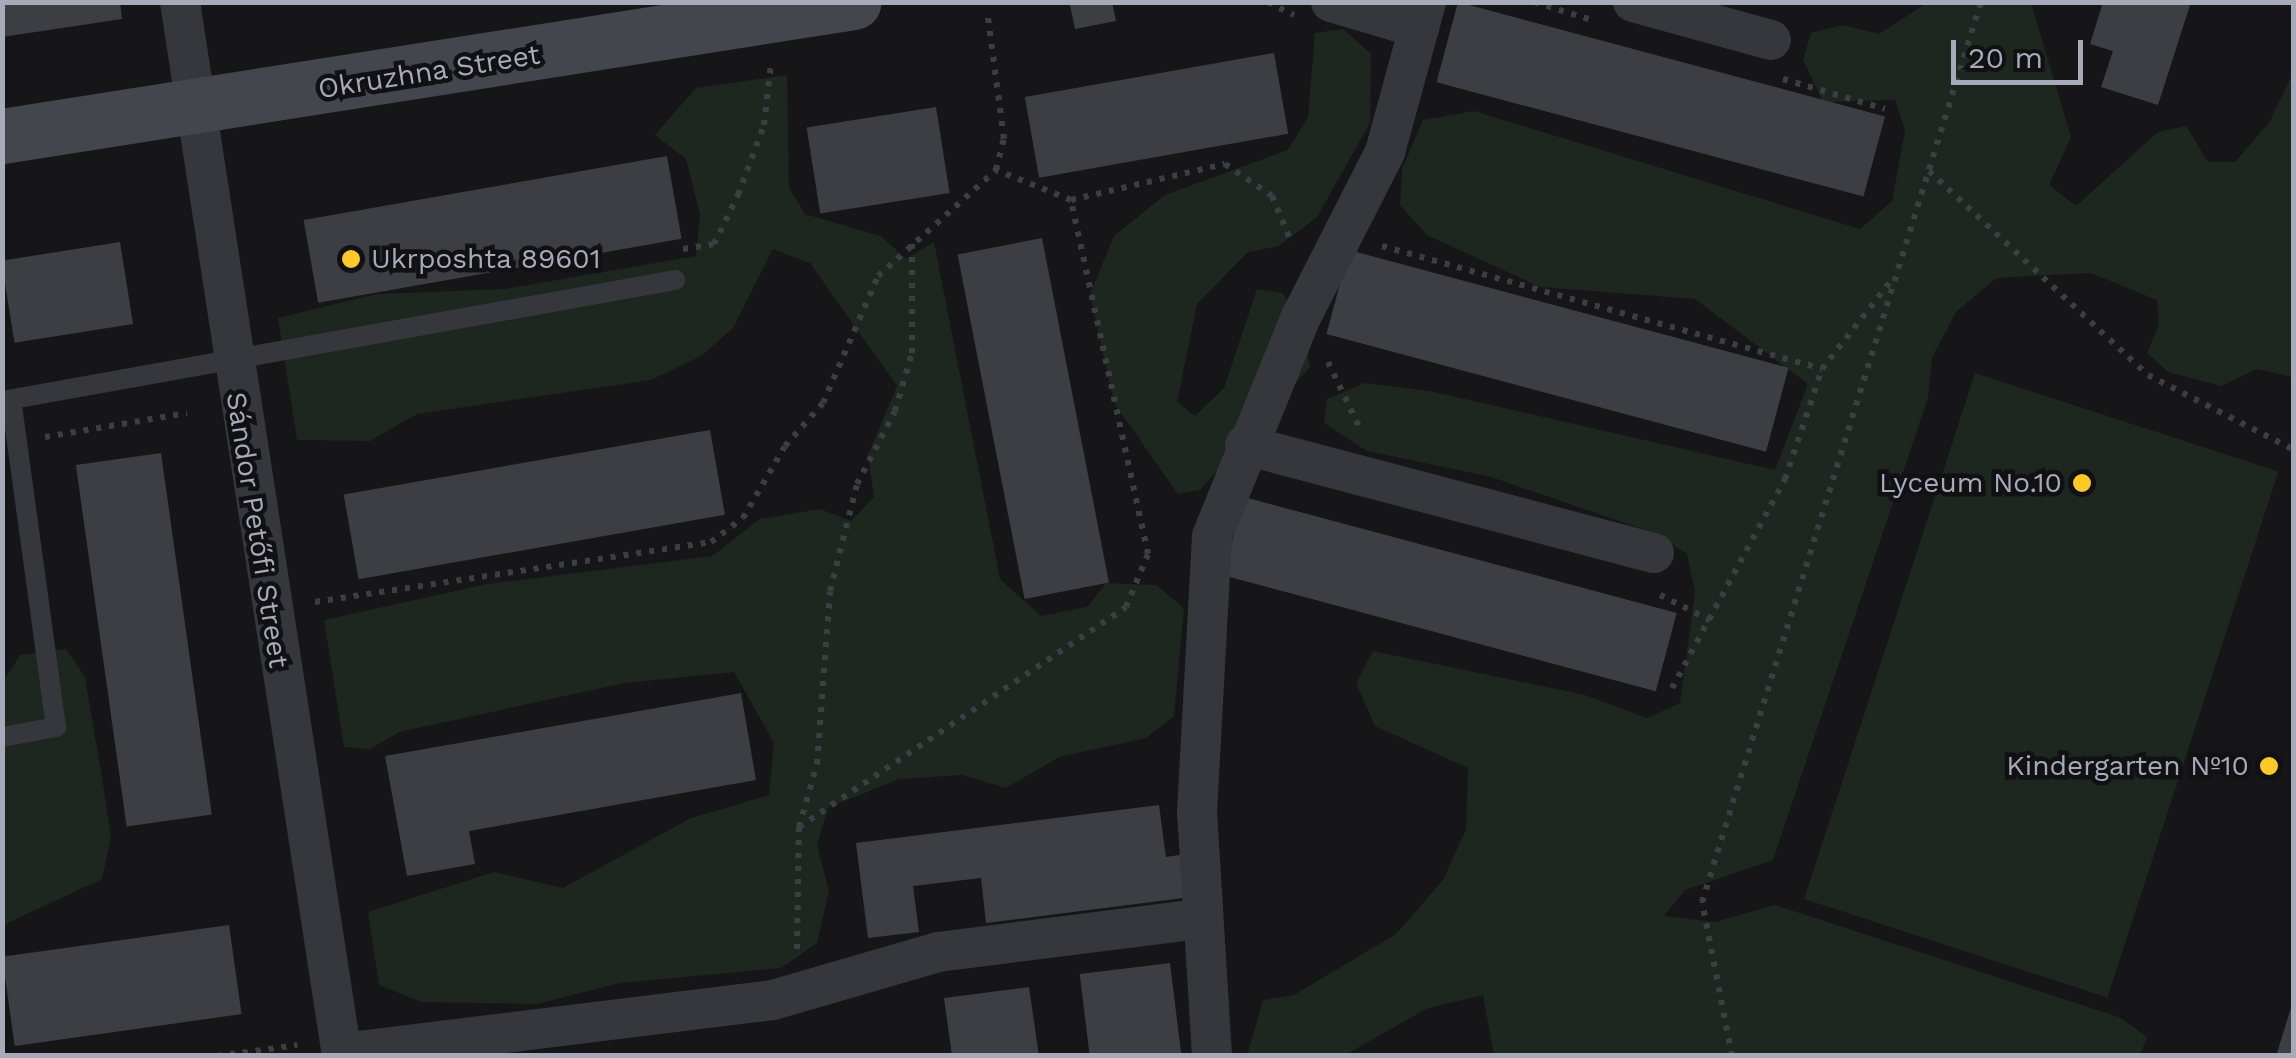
<!DOCTYPE html>
<html>
<head>
<meta charset="utf-8">
<style>
  body { margin:0 }
  #map { position:relative; width:2296px; height:1058px; overflow:hidden; background:#161618; font-family:"Work Sans",sans-serif }
  div>[style] { position:absolute }
  .green>* { inset:0; background:#1d261f; transform-origin:0 0 }
  .building>* { inset:0; background:#3d3e43; transform-origin:0 0 }
  .path>* { height:6px; margin-top:-3px; transform-origin:0; background:repeating-linear-gradient(90deg,#3c3e44 0 5px,transparent 0 13px) }
  .lane>* { height:20px; margin:-10px; padding:0 10px; transform-origin:10px; border-radius:10px; background:#36373d }
  .street>* { height:40px; margin:-20px; padding:0 20px; transform-origin:20px; border-radius:20px; background:#36373d }
  .secondary>* { height:55px; margin:-27.5px; padding:0 27.5px; transform-origin:27.5px; border-radius:27.5px; background:#44464d }
  .dots>* { width:28px; height:28px; translate:-50% -50%; box-sizing:border-box; border:5px solid #111113; border-radius:50% }
  span { translate:-50% -50%; white-space:nowrap; text-align:center; line-height:1.15; -webkit-text-stroke:9px #111113; paint-order:stroke }
  .street-label { font-size:28px; color:#a6aab9 }
  .poi-label { font-size:28px; color:#a6aab9 }
  .left { translate:0 -50%; text-align:left }
  .right { translate:-100% -50%; text-align:right }
  .frame { position:absolute; inset:0; border:5px solid #a6aab9; pointer-events:none }
  .scale { position:absolute; left:1951px; top:40px; width:132px; height:45px; box-sizing:border-box; border:5px solid #a6aab9; border-top:0; padding-left:12px; font-size:30px; line-height:35px; white-space:nowrap; color:#a6aab9; -webkit-text-stroke:8px #111113; paint-order:stroke }
</style>
</head>
<body>
<div id="map">
  <div class="green">
    <i style="clip-path:polygon(1927px 3px,2031px 3px,2071px 137px,2049px 185px,2076px 206px,2158px 132px,2186px 126px,2208px 162px,2235px 162px,2270px 121px,2293px 73px,2293px 377px,2257px 369px,2221px 386px,2168px 372px,2147px 353px,2159px 324px,2157px 300px,2091px 273px,1996px 278px,1956px 312px,1932px 358px,1928px 398px,1773px 860px,1685px 890px,1664px 916px,1715px 922px,1775px 905px,2119px 1017px,2147px 1037px,2140px 1055px,1494px 1055px,1483px 995px,1428px 1008px,1345px 1055px,1247px 1056px,1263px 1000px,1294px 995px,1396px 934px,1443px 880px,1466px 829px,1468px 768px,1375px 726px,1356px 683px,1373px 651px,1585px 695px,1647px 718px,1680px 703px,1688px 644px,1695px 591px,1687px 554px,1654px 533px,1491px 477px,1367px 451px,1324px 423px,1327px 399px,1365px 383px,1430px 391px,1775px 470px,1808px 384px,1695px 299px,1540px 287px,1427px 235px,1400px 205px,1402px 169px,1423px 120px,1474px 111px,1860px 229px,1892px 201px,1905px 130px,1895px 100px,1823px 102px,1803px 60px,1811px 33px,1842px 25px,1879px 34px)"></i>
    <i style="clip-path:polygon(1343px 29px,1371px 54px,1370px 123px,1317px 217px,1279px 246px,1248px 252px,1197px 304px,1177px 402px,1195px 416px,1224px 388px,1257px 289px,1282px 293px,1301px 317px,1310px 367px,1200px 490px,1178px 494px,1114px 403px,1090px 294px,1114px 236px,1165px 195px,1288px 150px,1308px 117px,1315px 33px)"></i>
    <i style="clip-path:polygon(787px 75px,789px 188px,805px 214px,881px 236px,906px 259px,934px 242px,1000px 579px,1041px 616px,1087px 607px,1106px 583px,1156px 585px,1184px 608px,1174px 716px,1146px 738px,1059px 757px,1006px 788px,962px 775px,899px 779px,828px 808px,817px 845px,829px 891px,817px 943px,781px 968px,620px 983px,537px 1004px,421px 1002px,379px 985px,368px 912px,494px 872px,563px 888px,691px 818px,769px 795px,774px 743px,734px 672px,625px 683px,399px 732px,370px 749px,344px 747px,324px 620px,487px 584px,712px 556px,760px 519px,820px 509px,851px 521px,874px 497px,868px 455px,897px 386px,810px 263px,773px 249px,733px 328px,701px 356px,651px 380px,417px 414px,370px 441px,297px 440px,278px 318px,377px 294px,505px 289px,696px 256px,700px 215px,686px 159px,655px 135px,696px 88px)"></i>
    <i style="left:1975px;top:373px;width:319px;height:553px;rotate:18deg"></i>
    <i style="clip-path:polygon(66px 649px,85px 677px,103px 784px,111px 837px,102px 879px,3px 925px,2px 684px,20px 655px)"></i>
  </div>
  <div class="building">
    <i style="clip-path:polygon(2px 2px,120px 2px,122px 19px,2px 37px)"></i>
    <i style="clip-path:polygon(1081px 2px,1112px 2px,1116px 21px,1075px 29px,1070px 5px)"></i>
    <i style="left:1458px;top:2px;width:442px;height:83px;rotate:15deg"></i>
    <i style="clip-path:polygon(2103px 2px,2191px 2px,2158px 105px,2101px 87px,2113px 51px,2090px 44px)"></i>
    <i style="left:1274px;top:53px;width:82px;height:253px;rotate:80deg"></i>
    <i style="left:936px;top:107px;width:87px;height:131px;rotate:81deg"></i>
    <i style="left:667px;top:156px;width:84px;height:369px;rotate:80deg"></i>
    <i style="left:1042px;top:238px;width:351px;height:86px;rotate:79deg"></i>
    <i style="left:120px;top:242px;width:83px;height:120px;rotate:81deg"></i>
    <i style="left:1349px;top:250px;width:455px;height:87px;rotate:15deg"></i>
    <i style="left:710px;top:430px;width:86px;height:372px;rotate:80deg"></i>
    <i style="left:161px;top:453px;width:365px;height:86px;rotate:82deg"></i>
    <i style="left:1244px;top:497px;width:448px;height:81px;rotate:15deg"></i>
    <i style="clip-path:polygon(741px 693px,756px 780px,469px 831px,475px 864px,407px 876px,385px 756px)"></i>
    <i style="clip-path:polygon(1159px 805px,1166px 857px,1186px 854px,1191px 897px,986px 923px,981px 878px,913px 886px,919px 932px,868px 938px,856px 843px)"></i>
    <i style="left:229px;top:925px;width:90px;height:229px;rotate:82deg"></i>
    <i style="left:1170px;top:963px;width:94px;height:91px;rotate:83deg"></i>
    <i style="clip-path:polygon(1029px 987px,1039px 1056px,952px 1056px,944px 998px)"></i>
    <i style="clip-path:polygon(2294px 1001px,2294px 1056px,2276px 1056px,2293px 1001px)"></i>
  </div>
  <div class="path">
    <i style="left:1268px;top:2px;width:29px;rotate:27deg"></i>
    <i style="left:1534px;top:2px;width:64px;rotate:17.3deg"></i>
    <i style="left:1783px;top:79px;width:106px;rotate:16.4deg"></i>
    <i style="left:1929px;top:171px;width:299px;rotate:43deg"></i>
    <i style="left:2148px;top:375px;width:164px;rotate:27.2deg"></i>
    <i style="left:1071px;top:200px;width:158px;rotate:-13.2deg"></i>
    <i style="left:1225px;top:164px;width:57px;rotate:34.2deg"></i>
    <i style="left:1272px;top:196px;width:52px;rotate:67.4deg"></i>
    <i style="left:1382px;top:246px;width:457px;rotate:15.6deg"></i>
    <i style="left:683px;top:249px;width:31px;rotate:-9deg"></i>
    <i style="left:714px;top:244px;width:55px;rotate:-63.9deg"></i>
    <i style="left:738px;top:195px;width:75px;rotate:-69.6deg"></i>
    <i style="left:764px;top:125px;width:61px;rotate:-83.5deg"></i>
    <i style="left:1328px;top:362px;width:76px;rotate:64.4deg"></i>
    <i style="left:45px;top:437px;width:144px;rotate:-9.6deg"></i>
    <i style="left:1660px;top:595px;width:56px;rotate:26.6deg"></i>
    <i style="left:315px;top:602px;width:401px;rotate:-8.6deg"></i>
    <i style="left:711px;top:542px;width:40px;rotate:-37deg"></i>
    <i style="left:743px;top:518px;width:83px;rotate:-59.7deg"></i>
    <i style="left:785px;top:446px;width:57px;rotate:-48.5deg"></i>
    <i style="left:823px;top:403px;width:138px;rotate:-66.6deg"></i>
    <i style="left:878px;top:276px;width:159px;rotate:-41.9deg"></i>
    <i style="left:996px;top:170px;width:32px;rotate:-76deg"></i>
    <i style="left:1004px;top:139px;width:123px;rotate:-97.5deg"></i>
    <i style="left:1672px;top:688px;width:238px;rotate:-61.6deg"></i>
    <i style="left:1785px;top:479px;width:116px;rotate:-71.4deg"></i>
    <i style="left:1822px;top:369px;width:115px;rotate:-52deg"></i>
    <i style="left:799px;top:827px;width:394px;rotate:-33.9deg"></i>
    <i style="left:1126px;top:607px;width:57px;rotate:-67.5deg"></i>
    <i style="left:1148px;top:554px;width:362px;rotate:-102.3deg"></i>
    <i style="left:1071px;top:200px;width:81px;rotate:-158.2deg"></i>
    <i style="left:797px;top:949px;width:122px;rotate:-89.1deg"></i>
    <i style="left:799px;top:827px;width:66px;rotate:-74.1deg"></i>
    <i style="left:817px;top:764px;width:173px;rotate:-85.7deg"></i>
    <i style="left:830px;top:591px;width:110px;rotate:-75.8deg"></i>
    <i style="left:857px;top:484px;width:82px;rotate:-62.5deg"></i>
    <i style="left:895px;top:411px;width:60px;rotate:-73.7deg"></i>
    <i style="left:912px;top:353px;width:113px;rotate:-90deg"></i>
    <i style="left:217px;top:1056px;width:81px;rotate:-7.8deg"></i>
    <i style="left:1732px;top:1056px;width:157px;rotate:-101deg"></i>
    <i style="left:1702px;top:902px;width:942px;rotate:-72.78deg"></i>
  </div>
  <div class="lane">
    <i style="left:2px;top:401px;width:684px;rotate:-10.19deg"></i>
    <i style="left:2px;top:737px;width:55px;rotate:-10.5deg"></i>
    <i style="left:56px;top:727px;width:330px;rotate:-97.8deg"></i>
  </div>
  <div class="street">
    <i style="left:180px;top:2px;width:1066px;rotate:81.26deg"></i>
    <i style="left:1331px;top:2px;width:92px;rotate:16.5deg"></i>
    <i style="left:1633px;top:2px;width:143px;rotate:15.4deg"></i>
    <i style="left:1245px;top:445px;width:423px;rotate:14.8deg"></i>
    <i style="left:342px;top:1053px;width:434px;rotate:-7deg"></i>
    <i style="left:773px;top:1000px;width:172px;rotate:-16.2deg"></i>
    <i style="left:938px;top:952px;width:262px;rotate:-7.2deg"></i>
    <i style="left:1212px;top:1056px;width:243px;rotate:-93.5deg"></i>
    <i style="left:1197px;top:813px;width:277px;rotate:-86.9deg"></i>
    <i style="left:1212px;top:536px;width:236px;rotate:-67.9deg"></i>
    <i style="left:1301px;top:317px;width:185px;rotate:-63deg"></i>
    <i style="left:1385px;top:152px;width:156px;rotate:-74.7deg"></i>
  </div>
  <div class="secondary">
    <i style="left:2px;top:136px;width:862px;rotate:-8.94deg"></i>
  </div>
  <div class="dots">
    <i style="left:351px;top:259px;background:#ffca27"></i>
    <i style="left:2082px;top:483px;background:#ffca27"></i>
    <i style="left:2269px;top:766px;background:#ffca27"></i>
  </div>
  <div class="street-label">
    <span style="left:429px;top:72px;rotate:-9deg">Okruzhna Street</span>
    <span style="left:257px;top:530px;rotate:81deg">Sándor Petőfi Street</span>
  </div>
  <div class="poi-label">
    <span class="left" style="left:371px;top:259px">Ukrposhta 89601</span>
    <span class="right" style="left:2062px;top:483px">Lyceum No.10</span>
    <span class="right" style="left:2249px;top:766px">Kindergarten №10</span>
  </div>
  <div class="frame"></div>
  <div class="scale">20 m</div>
</div>
</body>
</html>
